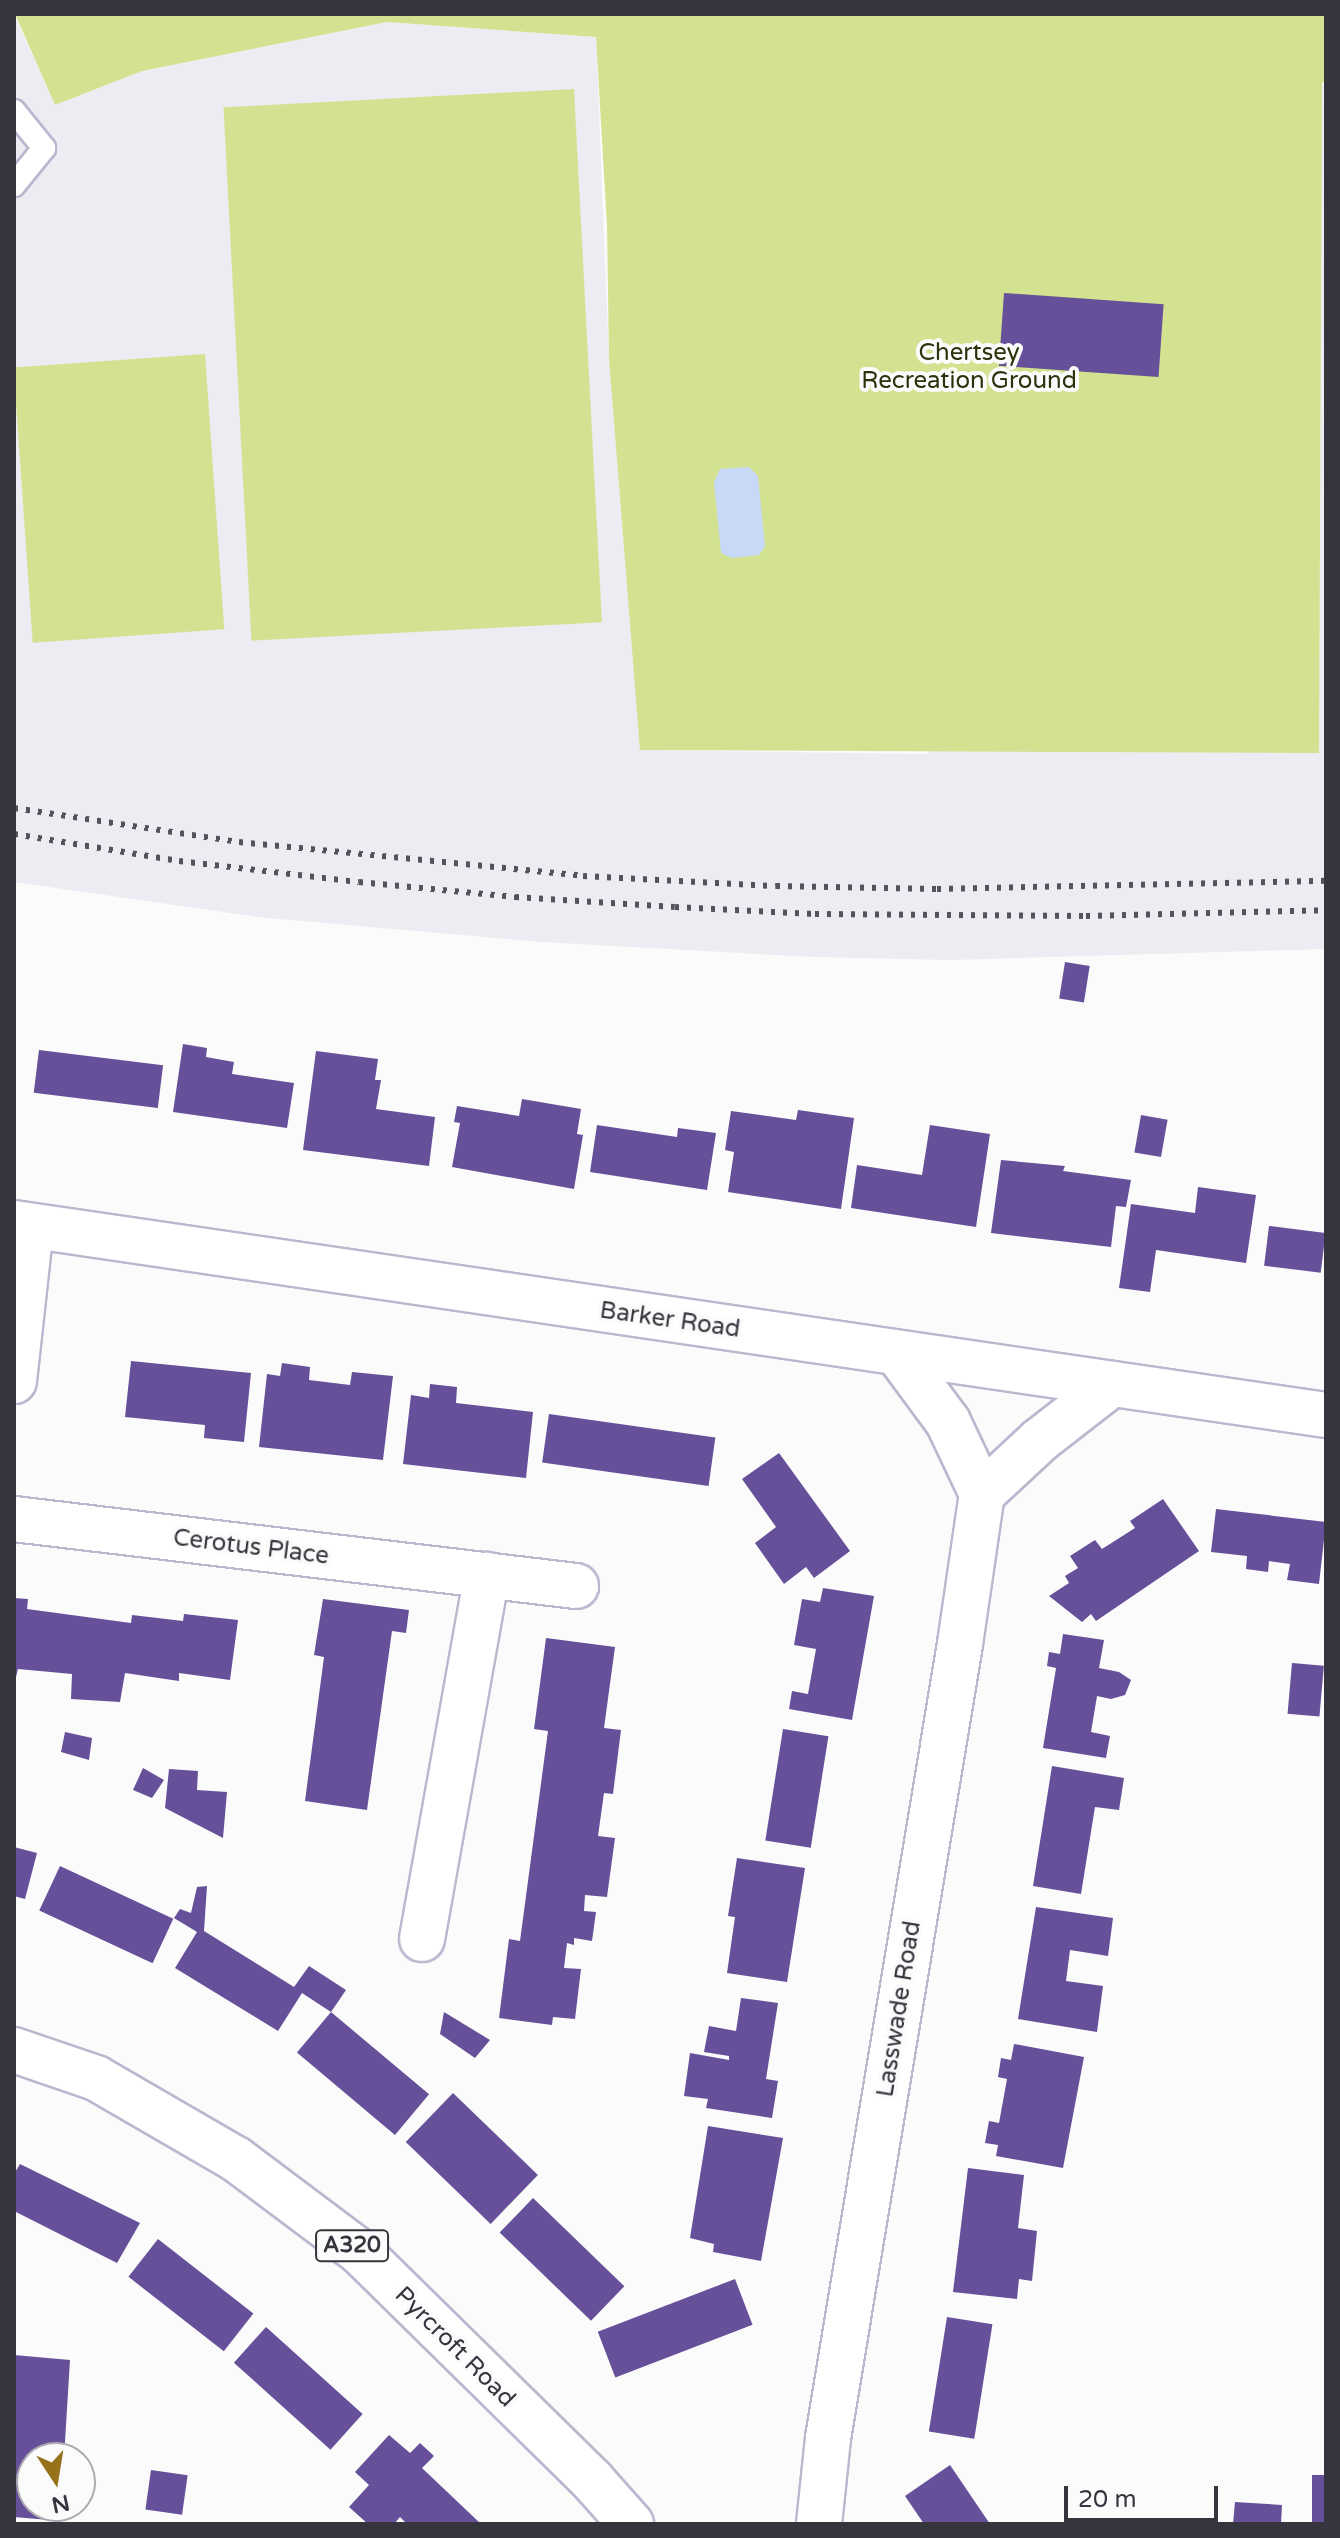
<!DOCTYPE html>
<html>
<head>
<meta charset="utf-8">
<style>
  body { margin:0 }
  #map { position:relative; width:1340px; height:2538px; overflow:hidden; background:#fbfbfb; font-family:"Varela Round",sans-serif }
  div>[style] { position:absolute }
  .built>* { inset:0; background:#edecf2 }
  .green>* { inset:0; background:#d3e290; transform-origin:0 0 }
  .water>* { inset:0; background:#c8d8f7 }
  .building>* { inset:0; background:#655099; transform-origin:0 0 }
  .roads { filter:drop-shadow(2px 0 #bcb7ce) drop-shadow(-2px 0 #bcb7ce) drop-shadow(0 2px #bcb7ce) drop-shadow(0 -2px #bcb7ce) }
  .service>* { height:22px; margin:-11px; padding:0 11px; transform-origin:11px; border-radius:11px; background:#fff }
  .minor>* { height:44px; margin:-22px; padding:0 22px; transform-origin:22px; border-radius:22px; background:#fff }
  .primary>* { height:44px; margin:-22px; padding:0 22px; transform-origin:22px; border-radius:22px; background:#fff }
  .rail>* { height:6px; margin-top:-3px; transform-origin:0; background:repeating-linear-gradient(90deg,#54525a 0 4px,transparent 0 12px) }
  span { translate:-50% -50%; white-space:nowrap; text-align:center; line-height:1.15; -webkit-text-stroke:8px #fbfbfb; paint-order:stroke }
  .shield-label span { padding:2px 6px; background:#fbfbfb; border:2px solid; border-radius:6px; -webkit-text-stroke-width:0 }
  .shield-label { font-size:22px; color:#36343d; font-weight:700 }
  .park-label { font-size:24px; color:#2c320c }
  .street-label { font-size:24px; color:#36343d }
  .frame { position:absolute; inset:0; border:16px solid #36343d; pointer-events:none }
  .north { position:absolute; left:16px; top:2442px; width:80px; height:80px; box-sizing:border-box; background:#fbfbfb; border:2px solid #acabaf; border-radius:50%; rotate:168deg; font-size:22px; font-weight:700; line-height:32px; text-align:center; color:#36343d }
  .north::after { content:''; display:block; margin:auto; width:28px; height:36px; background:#96721b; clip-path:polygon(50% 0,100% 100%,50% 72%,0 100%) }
  .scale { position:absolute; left:1064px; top:2486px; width:154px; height:36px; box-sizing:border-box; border:4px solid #36343d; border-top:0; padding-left:10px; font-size:24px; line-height:28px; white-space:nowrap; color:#36343d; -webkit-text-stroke:6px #fbfbfb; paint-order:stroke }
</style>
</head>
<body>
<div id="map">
  <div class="built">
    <i style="clip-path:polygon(14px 14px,55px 105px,142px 71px,387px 22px,596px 37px,609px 359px,641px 750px,927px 754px,1326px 80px,1326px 949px,951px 960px,813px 957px,542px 942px,257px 917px,14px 882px)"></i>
  </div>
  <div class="green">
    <i style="clip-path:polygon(15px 14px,1326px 14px,1326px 80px,1322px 83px,1319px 753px,640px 750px,609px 359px,607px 226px,596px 37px,387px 22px,142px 71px,55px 105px)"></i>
    <i style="left:574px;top:89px;width:534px;height:351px;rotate:87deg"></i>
    <i style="left:205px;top:354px;width:276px;height:192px;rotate:86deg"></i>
  </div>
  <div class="water">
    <i style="clip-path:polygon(749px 467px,758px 476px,765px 546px,759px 555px,732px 558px,721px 553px,714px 482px,720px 469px)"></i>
  </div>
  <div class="building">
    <i style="left:1004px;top:293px;width:160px;height:73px;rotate:4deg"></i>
    <i style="left:1065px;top:962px;width:25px;height:37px;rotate:9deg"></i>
    <i style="clip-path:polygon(183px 1044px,207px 1048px,206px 1057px,234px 1062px,232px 1074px,294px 1083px,287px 1128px,173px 1112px)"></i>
    <i style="left:39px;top:1050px;width:125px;height:43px;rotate:7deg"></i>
    <i style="clip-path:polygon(316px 1051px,378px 1059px,375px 1080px,381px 1080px,376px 1109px,435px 1117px,429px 1166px,303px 1150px)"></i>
    <i style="clip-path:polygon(522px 1099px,581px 1109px,577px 1134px,583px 1135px,574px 1189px,452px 1167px,460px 1123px,454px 1122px,457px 1106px,519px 1116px)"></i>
    <i style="clip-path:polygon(798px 1110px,854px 1118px,841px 1209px,728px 1192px,734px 1152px,725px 1150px,731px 1111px,796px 1120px)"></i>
    <i style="left:1141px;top:1115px;width:27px;height:38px;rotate:10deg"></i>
    <i style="clip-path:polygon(597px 1125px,677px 1137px,678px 1128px,716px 1133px,707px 1190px,590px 1172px)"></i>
    <i style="clip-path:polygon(930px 1125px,990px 1134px,976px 1227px,851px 1208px,857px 1165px,922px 1175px)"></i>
    <i style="clip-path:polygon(1001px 1160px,1065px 1166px,1063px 1171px,1131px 1180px,1126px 1207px,1116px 1206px,1111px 1247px,991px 1233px)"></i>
    <i style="clip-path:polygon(1198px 1187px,1256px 1195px,1246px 1263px,1156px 1250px,1150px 1292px,1119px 1288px,1131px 1204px,1195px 1213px)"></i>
    <i style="left:1269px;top:1226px;width:57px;height:40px;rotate:7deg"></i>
    <i style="clip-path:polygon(131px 1361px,251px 1373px,244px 1442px,204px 1438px,205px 1425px,125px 1417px)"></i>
    <i style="clip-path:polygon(282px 1363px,310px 1367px,309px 1380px,350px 1385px,352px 1372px,393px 1376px,383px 1460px,259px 1447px,267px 1374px,280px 1376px)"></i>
    <i style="clip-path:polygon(430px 1384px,457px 1387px,456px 1403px,533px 1412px,526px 1478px,403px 1464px,411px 1395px,429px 1398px)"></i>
    <i style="left:549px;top:1414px;width:168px;height:49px;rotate:8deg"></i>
    <i style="clip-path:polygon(779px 1453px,850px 1551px,814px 1578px,806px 1567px,784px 1584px,755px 1543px,776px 1527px,742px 1479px)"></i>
    <i style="clip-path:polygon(1163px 1499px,1199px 1551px,1096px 1621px,1091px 1614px,1082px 1622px,1049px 1596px,1069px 1583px,1065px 1576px,1078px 1568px,1070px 1556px,1095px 1540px,1102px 1549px,1135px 1528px,1130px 1521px)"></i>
    <i style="clip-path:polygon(1216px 1509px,1326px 1522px,1319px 1584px,1287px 1580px,1290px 1564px,1269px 1561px,1268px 1572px,1246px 1569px,1247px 1556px,1211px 1552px)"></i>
    <i style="clip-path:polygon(823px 1588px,874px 1596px,852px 1720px,789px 1709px,792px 1691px,808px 1694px,816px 1649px,794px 1645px,802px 1599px,820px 1602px)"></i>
    <i style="clip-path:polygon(14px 1598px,28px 1599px,27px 1609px,131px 1623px,132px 1615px,183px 1621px,184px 1614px,238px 1620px,230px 1680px,179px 1673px,179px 1681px,125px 1673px,120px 1702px,71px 1699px,72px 1674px,18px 1669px,14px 1685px)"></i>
    <i style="clip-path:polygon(323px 1599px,409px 1610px,406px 1633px,392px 1631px,367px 1810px,305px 1801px,324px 1657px,314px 1655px)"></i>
    <i style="clip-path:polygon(1063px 1634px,1104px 1640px,1099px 1668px,1119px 1672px,1131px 1680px,1125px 1695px,1111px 1699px,1097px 1696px,1091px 1732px,1110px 1736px,1106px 1758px,1043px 1748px,1056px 1668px,1047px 1666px,1049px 1652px,1060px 1654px)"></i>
    <i style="clip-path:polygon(546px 1638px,615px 1647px,604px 1728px,621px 1730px,613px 1794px,604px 1793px,598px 1836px,615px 1838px,607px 1897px,585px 1895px,584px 1911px,596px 1912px,592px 1941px,574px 1938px,574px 1945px,567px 1943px,564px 1968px,581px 1969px,575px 2019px,553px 2017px,552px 2025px,499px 2018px,509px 1939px,520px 1941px,548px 1731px,534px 1729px)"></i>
    <i style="left:1292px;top:1663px;width:32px;height:51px;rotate:5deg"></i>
    <i style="left:783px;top:1729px;width:46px;height:113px;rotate:9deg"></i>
    <i style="clip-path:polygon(65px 1732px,92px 1738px,89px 1760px,61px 1752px)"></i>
    <i style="clip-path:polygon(1052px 1766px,1124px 1778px,1119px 1810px,1095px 1807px,1081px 1894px,1033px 1886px)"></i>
    <i style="clip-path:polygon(143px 1768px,164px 1780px,152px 1798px,133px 1790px)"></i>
    <i style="clip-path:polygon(169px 1769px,198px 1771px,197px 1790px,227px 1792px,223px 1838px,165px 1808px)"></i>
    <i style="clip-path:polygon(14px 1847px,37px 1853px,25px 1899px,14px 1896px)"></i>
    <i style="clip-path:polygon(737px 1858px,805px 1868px,787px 1982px,727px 1973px,735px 1917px,728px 1916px)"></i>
    <i style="left:60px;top:1866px;width:125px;height:49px;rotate:25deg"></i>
    <i style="clip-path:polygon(207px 1886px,204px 1931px,294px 1987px,309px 1966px,346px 1990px,331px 2012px,302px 1993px,278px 2031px,175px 1968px,197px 1932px,174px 1918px,180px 1909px,191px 1913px,197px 1887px)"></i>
    <i style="clip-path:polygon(1036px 1907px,1113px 1918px,1108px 1956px,1070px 1950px,1066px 1981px,1103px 1986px,1097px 2032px,1018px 2019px)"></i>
    <i style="clip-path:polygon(741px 1998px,778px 2003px,766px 2079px,778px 2081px,772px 2118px,706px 2108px,708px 2099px,684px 2096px,690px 2053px,729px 2060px,729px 2056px,704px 2052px,709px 2026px,736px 2031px)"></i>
    <i style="left:331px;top:2012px;width:128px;height:53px;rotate:40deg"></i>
    <i style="clip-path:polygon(444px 2012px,490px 2040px,475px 2058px,440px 2034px)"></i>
    <i style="clip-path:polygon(1014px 2044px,1084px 2057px,1063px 2168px,996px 2156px,998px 2145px,985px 2143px,989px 2121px,999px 2123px,1007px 2079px,998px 2077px,1001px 2058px,1011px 2060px)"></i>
    <i style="left:453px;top:2093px;width:118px;height:68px;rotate:44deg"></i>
    <i style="clip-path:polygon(708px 2126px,783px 2138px,761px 2261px,713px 2252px,714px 2244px,690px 2238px)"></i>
    <i style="clip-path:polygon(20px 2164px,140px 2223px,117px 2263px,14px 2211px,14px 2174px)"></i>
    <i style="clip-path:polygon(968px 2168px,1024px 2175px,1018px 2228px,1037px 2231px,1032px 2281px,1019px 2279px,1017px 2299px,953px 2292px)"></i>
    <i style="left:533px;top:2198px;width:127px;height:48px;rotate:44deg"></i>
    <i style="left:158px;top:2239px;width:121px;height:48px;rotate:38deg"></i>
    <i style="left:735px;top:2279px;width:49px;height:147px;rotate:69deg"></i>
    <i style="left:947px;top:2317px;width:46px;height:116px;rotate:9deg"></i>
    <i style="left:266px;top:2327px;width:130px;height:48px;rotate:42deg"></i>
    <i style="clip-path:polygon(14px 2355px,70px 2360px,64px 2458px,32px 2458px,32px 2506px,62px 2506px,61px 2521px,14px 2517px)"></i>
    <i style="clip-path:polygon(389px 2435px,410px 2453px,420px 2443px,434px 2456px,422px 2468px,481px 2524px,407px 2524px,400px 2517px,394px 2524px,368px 2524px,349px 2507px,369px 2485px,355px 2472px)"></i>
    <i style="clip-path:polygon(950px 2465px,990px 2524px,924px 2524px,905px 2496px)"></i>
    <i style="left:151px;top:2470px;width:37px;height:40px;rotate:8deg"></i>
    <i style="left:1312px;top:2475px;width:14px;height:49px"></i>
    <i style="clip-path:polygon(1235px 2502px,1282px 2505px,1281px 2524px,1233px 2524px)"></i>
  </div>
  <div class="roads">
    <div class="service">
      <i style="left:14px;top:111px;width:48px;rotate:51deg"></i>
      <i style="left:44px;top:148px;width:48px;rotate:129deg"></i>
    </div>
    <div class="minor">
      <i style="left:14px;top:1223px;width:1326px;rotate:8.33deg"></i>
      <i style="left:897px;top:1353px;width:86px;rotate:53.5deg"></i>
      <i style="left:948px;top:1422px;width:80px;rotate:64.7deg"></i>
      <i style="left:14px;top:1381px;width:156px;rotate:-83.7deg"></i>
      <i style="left:14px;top:1519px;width:566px;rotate:6.8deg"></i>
      <i style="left:422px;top:1939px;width:370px;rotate:-79.9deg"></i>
      <i style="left:819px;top:2524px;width:86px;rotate:-84deg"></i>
      <i style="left:828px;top:2438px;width:805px;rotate:-80.56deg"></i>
      <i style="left:960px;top:1644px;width:152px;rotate:-81.7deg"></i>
      <i style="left:982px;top:1494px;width:79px;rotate:-43deg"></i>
      <i style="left:1040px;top:1440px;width:91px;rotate:-37.9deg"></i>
    </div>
    <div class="primary">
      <i style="left:14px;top:2050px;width:87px;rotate:18.9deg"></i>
      <i style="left:96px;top:2078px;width:162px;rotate:30.1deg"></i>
      <i style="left:236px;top:2159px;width:155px;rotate:36.9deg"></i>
      <i style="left:360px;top:2252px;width:325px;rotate:44.5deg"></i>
      <i style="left:592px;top:2480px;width:59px;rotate:48.4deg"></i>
    </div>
  </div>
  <div class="rail">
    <i style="left:14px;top:808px;width:228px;rotate:8.6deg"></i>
    <i style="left:239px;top:842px;width:346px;rotate:5.6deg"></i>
    <i style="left:583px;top:876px;width:193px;rotate:3deg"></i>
    <i style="left:776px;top:886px;width:161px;rotate:1.1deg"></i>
    <i style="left:937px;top:889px;width:389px;rotate:-1.2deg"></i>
    <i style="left:14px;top:834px;width:167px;rotate:9.3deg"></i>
    <i style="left:179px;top:861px;width:181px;rotate:6.7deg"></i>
    <i style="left:359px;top:882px;width:157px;rotate:5.5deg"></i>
    <i style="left:515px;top:897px;width:160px;rotate:3.6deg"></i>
    <i style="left:675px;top:907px;width:140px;rotate:2.9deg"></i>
    <i style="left:815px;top:914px;width:271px;rotate:0.4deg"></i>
    <i style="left:1086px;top:916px;width:240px;rotate:-1.4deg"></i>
  </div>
  <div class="shield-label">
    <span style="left:352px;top:2246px">A320</span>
  </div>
  <div class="park-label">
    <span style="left:969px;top:367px">Chertsey<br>Recreation Ground</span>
  </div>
  <div class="street-label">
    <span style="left:670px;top:1320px;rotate:8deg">Barker Road</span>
    <span style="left:251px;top:1547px;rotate:7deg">Cerotus Place</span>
    <span style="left:899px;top:2009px;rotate:-81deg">Lasswade Road</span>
    <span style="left:455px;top:2347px;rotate:45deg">Pyrcroft Road</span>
  </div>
  <div class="frame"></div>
  <div class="north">N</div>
  <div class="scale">20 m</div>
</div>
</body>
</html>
